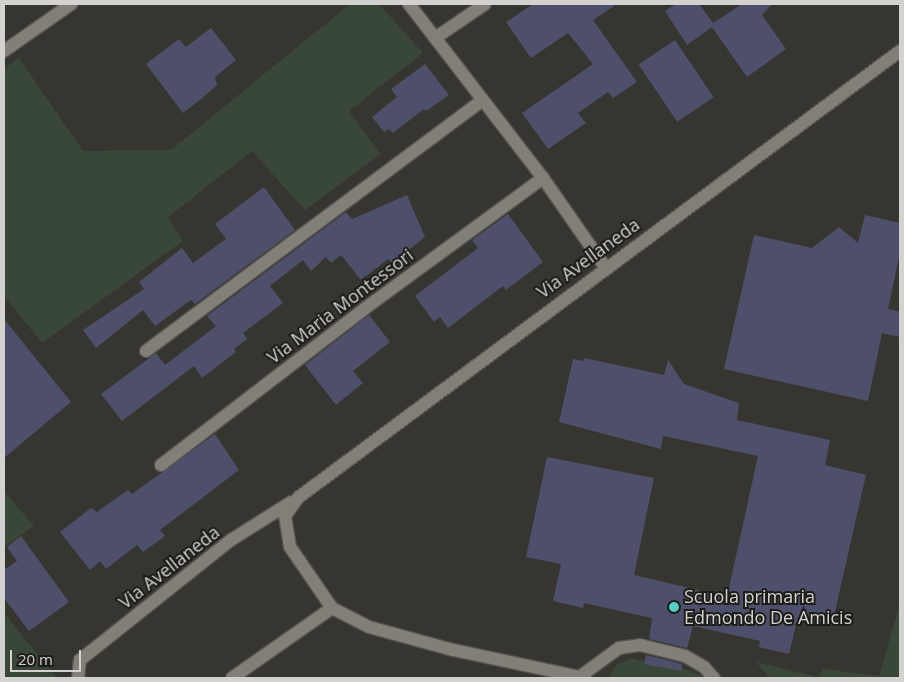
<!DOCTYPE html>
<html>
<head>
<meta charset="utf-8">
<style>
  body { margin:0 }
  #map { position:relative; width:904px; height:682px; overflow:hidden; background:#37352f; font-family:"Open Sans",sans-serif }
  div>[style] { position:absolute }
  .green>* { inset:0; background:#394738 }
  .building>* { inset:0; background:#4e506b; transform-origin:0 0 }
  .roads { filter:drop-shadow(1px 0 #54534e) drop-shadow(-1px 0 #54534e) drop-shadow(0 1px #54534e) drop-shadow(0 -1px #54534e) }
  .minor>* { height:12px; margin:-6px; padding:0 6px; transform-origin:6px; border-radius:6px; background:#817f78 }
  .dots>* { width:14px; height:14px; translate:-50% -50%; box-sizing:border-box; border:2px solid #1d1c19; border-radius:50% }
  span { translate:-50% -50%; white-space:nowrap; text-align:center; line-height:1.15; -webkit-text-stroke:4px #1d1c19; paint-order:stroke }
  .street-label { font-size:18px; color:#d3d2ce }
  .poi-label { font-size:18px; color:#d3d2ce }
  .left { translate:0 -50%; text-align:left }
  .frame { position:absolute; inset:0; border:5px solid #d3d2ce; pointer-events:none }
  .scale { position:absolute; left:10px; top:650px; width:71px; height:22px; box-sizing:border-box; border:2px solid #d3d2ce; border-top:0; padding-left:6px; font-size:15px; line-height:18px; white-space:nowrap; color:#d3d2ce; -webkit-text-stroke:4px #1d1c19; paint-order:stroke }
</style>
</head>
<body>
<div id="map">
  <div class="green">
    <i style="clip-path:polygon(350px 4px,379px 4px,423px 53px,349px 111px,381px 154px,305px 210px,252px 151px,168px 217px,183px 241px,42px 343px,4px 296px,4px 69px,19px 58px,83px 151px,171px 150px)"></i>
    <i style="clip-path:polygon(4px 491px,34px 526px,4px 547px)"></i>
    <i style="clip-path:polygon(900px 603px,900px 678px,770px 678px,756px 662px,818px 677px,823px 669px,879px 676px)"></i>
    <i style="clip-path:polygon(4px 613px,34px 650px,57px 678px,4px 678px)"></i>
    <i style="clip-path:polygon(631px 658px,682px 671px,683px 668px,706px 678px,609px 678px,616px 665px)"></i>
  </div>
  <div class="building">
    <i style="clip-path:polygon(533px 4px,617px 4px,593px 20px,637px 82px,613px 98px,608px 92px,578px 113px,586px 123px,548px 149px,522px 113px,593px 64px,568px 33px,531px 58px,506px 22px)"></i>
    <i style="clip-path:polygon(676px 4px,699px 4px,713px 23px,742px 4px,772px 4px,762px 15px,786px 49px,747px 77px,712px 27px,687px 45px,665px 11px)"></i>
    <i style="clip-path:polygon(211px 28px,236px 60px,215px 77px,217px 85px,206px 95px,183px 113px,146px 64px,179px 39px,186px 47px)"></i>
    <i style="left:675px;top:40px;width:69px;height:44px;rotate:56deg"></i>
    <i style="clip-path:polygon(425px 64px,449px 95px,426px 111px,424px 109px,393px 133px,389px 129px,384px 132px,372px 117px,397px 97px,391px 89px)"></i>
    <i style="clip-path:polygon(264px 187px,295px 230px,195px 304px,191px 300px,155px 326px,143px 310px,96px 348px,83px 330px,144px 289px,139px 282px,182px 248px,193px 263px,226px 239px,215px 224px)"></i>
    <i style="clip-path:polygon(407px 195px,425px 237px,392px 263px,388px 259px,361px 280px,341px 255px,331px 263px,326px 257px,311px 271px,303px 260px,270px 286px,283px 303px,243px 333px,247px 339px,234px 349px,236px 352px,202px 378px,194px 366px,122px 421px,101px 394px,156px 353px,165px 365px,216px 326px,207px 316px,346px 212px,352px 219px)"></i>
    <i style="clip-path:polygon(508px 214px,543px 262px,506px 290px,503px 286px,448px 328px,440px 317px,434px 322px,415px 296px,478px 248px,472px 240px)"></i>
    <i style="clip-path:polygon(865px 215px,900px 223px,900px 252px,888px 309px,900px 312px,900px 337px,882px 333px,868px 401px,724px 369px,754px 235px,812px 248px,839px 227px,858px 243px)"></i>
    <i style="clip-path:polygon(369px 315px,390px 342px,353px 371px,363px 383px,336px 405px,305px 365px)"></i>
    <i style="clip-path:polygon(4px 319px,71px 402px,4px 458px)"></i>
    <i style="clip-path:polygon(584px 358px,664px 375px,668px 360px,684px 384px,739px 403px,737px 420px,830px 440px,825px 465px,866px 475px,832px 625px,798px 617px,789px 654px,759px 647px,760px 641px,693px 626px,687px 648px,649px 639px,652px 618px,584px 603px,583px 608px,553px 601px,561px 564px,526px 557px,547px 457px,654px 478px,634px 575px,727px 597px,758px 456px,663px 436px,661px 449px,559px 422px,573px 359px,583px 361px)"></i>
    <i style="clip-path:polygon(215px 434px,239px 470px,160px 530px,165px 536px,143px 552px,137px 545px,106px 569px,100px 561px,90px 570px,60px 532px,91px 508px,97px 512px,128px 490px,132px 494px)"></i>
    <i style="clip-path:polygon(21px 536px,69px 602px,29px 631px,4px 598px,4px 570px,17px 561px,7px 547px)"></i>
    <i style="clip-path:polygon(646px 655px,682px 664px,682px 671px,644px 664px)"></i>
  </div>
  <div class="roads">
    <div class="minor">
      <i style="left:409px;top:4px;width:220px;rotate:52.4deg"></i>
      <i style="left:543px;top:178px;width:108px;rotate:55.1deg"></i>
      <i style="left:435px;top:38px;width:60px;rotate:-34.2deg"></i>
      <i style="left:4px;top:51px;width:82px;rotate:-35deg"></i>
      <i style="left:146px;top:351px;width:419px;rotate:-36.7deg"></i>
      <i style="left:161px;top:465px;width:256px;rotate:-37.5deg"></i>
      <i style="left:364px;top:309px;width:222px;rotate:-36.2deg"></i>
      <i style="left:582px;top:675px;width:46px;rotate:-36.1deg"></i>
      <i style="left:619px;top:648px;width:21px;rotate:-8deg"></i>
      <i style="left:640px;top:645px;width:46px;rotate:13.7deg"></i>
      <i style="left:685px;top:656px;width:22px;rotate:30deg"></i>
      <i style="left:704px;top:667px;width:15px;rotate:48deg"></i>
      <i style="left:78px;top:678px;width:18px;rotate:-84deg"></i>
      <i style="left:80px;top:660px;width:193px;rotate:-38.5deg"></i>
      <i style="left:231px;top:540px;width:71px;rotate:-32.3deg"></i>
      <i style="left:232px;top:678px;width:122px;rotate:-35deg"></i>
      <i style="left:585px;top:678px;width:135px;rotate:-168deg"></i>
      <i style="left:453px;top:650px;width:87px;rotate:-164.7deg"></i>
      <i style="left:369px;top:627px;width:42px;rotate:-152.8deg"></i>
      <i style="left:332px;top:608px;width:74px;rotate:-124.5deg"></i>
      <i style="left:290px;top:547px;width:31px;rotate:-99deg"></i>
      <i style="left:285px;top:516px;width:24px;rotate:-54deg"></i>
      <i style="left:299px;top:497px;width:748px;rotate:-36.58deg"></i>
    </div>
  </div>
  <div class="dots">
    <i style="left:674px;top:607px;background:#55cec6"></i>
  </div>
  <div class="street-label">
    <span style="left:588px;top:258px;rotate:-36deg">Via Avellaneda</span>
    <span style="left:340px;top:306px;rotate:-37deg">Via Maria Montessori</span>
    <span style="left:169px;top:567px;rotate:-38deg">Via Avellaneda</span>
  </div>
  <div class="poi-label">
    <span class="left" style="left:684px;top:607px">Scuola primaria<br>Edmondo De Amicis</span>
  </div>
  <div class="frame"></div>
  <div class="scale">20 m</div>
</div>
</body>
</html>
